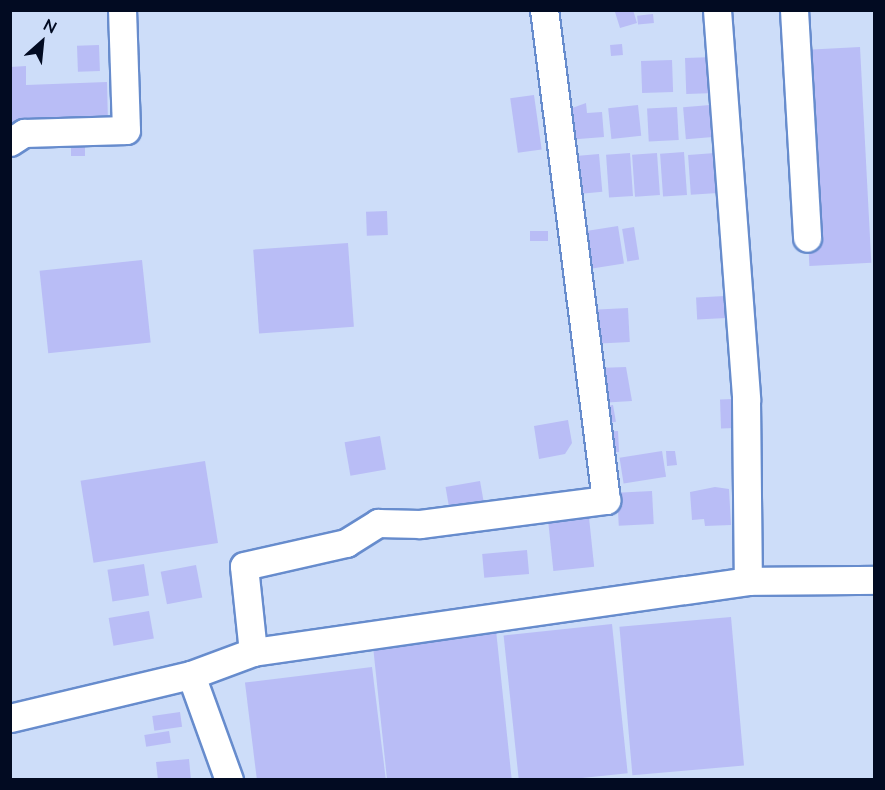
<!DOCTYPE html>
<html>
<head>
<meta charset="utf-8">
<style>
  body { margin:0 }
  #map { position:relative; width:885px; height:790px; overflow:hidden; background:#cdddf9; font-family:Lato,sans-serif }
  div>[style] { position:absolute }
  .building>* { inset:0; background:#b9bdf6; transform-origin:0 0 }
  .roads { filter:drop-shadow(2px 0 #678ccd) drop-shadow(-2px 0 #678ccd) drop-shadow(0 2px #678ccd) drop-shadow(0 -2px #678ccd) }
  .minor>* { height:27px; margin:-13.5px; padding:0 13.5px; transform-origin:13.5px; border-radius:13.5px; background:#fff }
  span { translate:-50% -50%; white-space:nowrap; text-align:center; line-height:1.15; -webkit-text-stroke:5px #cdddf9; paint-order:stroke }
  .frame { position:absolute; inset:0; border:12px solid #020b22; pointer-events:none }
  .north { position:absolute; left:12px; top:12px; width:60px; height:60px; -webkit-text-stroke:4px #cdddf9; paint-order:stroke; rotate:27deg; font-size:16px; font-weight:700; line-height:24px; text-align:center; color:#020b22 }
  .north::after { content:''; display:block; margin:auto; width:21px; height:27px; background:#020b22; clip-path:polygon(50% 0,100% 100%,50% 72%,0 100%) }
</style>
</head>
<body>
<div id="map">
  <div class="building">
    <i style="clip-path:polygon(633px 10px,637px 23px,620px 28px,615px 12px)"></i>
    <i style="left:653px;top:14px;width:9px;height:16px;rotate:84deg"></i>
    <i style="left:622px;top:44px;width:11px;height:12px;rotate:85deg"></i>
    <i style="left:99px;top:45px;width:26px;height:22px;rotate:88deg"></i>
    <i style="left:860px;top:47px;width:216px;height:62px;rotate:87deg"></i>
    <i style="left:714px;top:57px;width:36px;height:29px;rotate:88deg"></i>
    <i style="left:672px;top:60px;width:32px;height:31px;rotate:88deg"></i>
    <i style="clip-path:polygon(26px 66px,26px 85px,107px 82px,108px 123px,10px 126px,10px 67px)"></i>
    <i style="left:534px;top:95px;width:55px;height:24px;rotate:82deg"></i>
    <i style="clip-path:polygon(586px 103px,587px 113px,602px 112px,604px 137px,566px 140px,564px 111px)"></i>
    <i style="left:638px;top:105px;width:31px;height:30px;rotate:84deg"></i>
    <i style="left:710px;top:105px;width:32px;height:27px;rotate:85deg"></i>
    <i style="left:677px;top:107px;width:33px;height:30px;rotate:87deg"></i>
    <i style="left:71px;top:138px;width:14px;height:18px"></i>
    <i style="left:684px;top:152px;width:43px;height:24px;rotate:86deg"></i>
    <i style="left:630px;top:153px;width:43px;height:24px;rotate:86deg"></i>
    <i style="left:657px;top:153px;width:42px;height:25px;rotate:86deg"></i>
    <i style="left:715px;top:153px;width:40px;height:27px;rotate:86deg"></i>
    <i style="left:599px;top:154px;width:38px;height:29px;rotate:85deg"></i>
    <i style="left:387px;top:211px;width:24px;height:21px;rotate:88deg"></i>
    <i style="left:618px;top:226px;width:38px;height:37px;rotate:81deg"></i>
    <i style="left:634px;top:227px;width:33px;height:12px;rotate:81deg"></i>
    <i style="left:530px;top:231px;width:18px;height:10px"></i>
    <i style="left:348px;top:243px;width:84px;height:95px;rotate:86deg"></i>
    <i style="left:142px;top:260px;width:83px;height:103px;rotate:84deg"></i>
    <i style="left:725px;top:296px;width:22px;height:29px;rotate:87deg"></i>
    <i style="left:628px;top:308px;width:34px;height:35px;rotate:87deg"></i>
    <i style="clip-path:polygon(626px 367px,632px 401px,599px 403px,598px 368px)"></i>
    <i style="left:733px;top:399px;width:29px;height:13px;rotate:88deg"></i>
    <i style="left:613px;top:405px;width:17px;height:12px;rotate:80deg"></i>
    <i style="clip-path:polygon(568px 420px,572px 443px,565px 454px,539px 459px,534px 426px)"></i>
    <i style="left:618px;top:431px;width:21px;height:11px;rotate:87deg"></i>
    <i style="left:380px;top:436px;width:34px;height:36px;rotate:80deg"></i>
    <i style="left:662px;top:451px;width:26px;height:43px;rotate:81deg"></i>
    <i style="clip-path:polygon(666px 451px,675px 451px,677px 465px,667px 466px)"></i>
    <i style="left:205px;top:461px;width:83px;height:126px;rotate:81deg"></i>
    <i style="left:480px;top:481px;width:29px;height:35px;rotate:80deg"></i>
    <i style="clip-path:polygon(715px 487px,729px 489px,731px 525px,705px 526px,704px 519px,692px 520px,690px 492px)"></i>
    <i style="left:652px;top:491px;width:33px;height:35px;rotate:87deg"></i>
    <i style="left:588px;top:508px;width:59px;height:41px;rotate:84deg"></i>
    <i style="left:527px;top:550px;width:24px;height:45px;rotate:85deg"></i>
    <i style="left:144px;top:564px;width:32px;height:37px;rotate:81deg"></i>
    <i style="left:196px;top:565px;width:33px;height:36px;rotate:79deg"></i>
    <i style="left:149px;top:611px;width:28px;height:41px;rotate:80deg"></i>
    <i style="left:731px;top:617px;width:149px;height:112px;rotate:85deg"></i>
    <i style="left:612px;top:624px;width:150px;height:109px;rotate:84deg"></i>
    <i style="left:496px;top:630px;width:151px;height:124px;rotate:84deg"></i>
    <i style="left:372px;top:667px;width:114px;height:128px;rotate:83deg"></i>
    <i style="left:180px;top:712px;width:15px;height:28px;rotate:82deg"></i>
    <i style="left:169px;top:731px;width:12px;height:25px;rotate:81deg"></i>
    <i style="clip-path:polygon(189px 759px,191px 780px,158px 780px,156px 762px)"></i>
  </div>
  <div class="roads">
    <div class="minor">
      <i style="left:717px;top:10px;width:391px;rotate:85.7deg"></i>
      <i style="left:746px;top:400px;width:181px;rotate:89.4deg"></i>
      <i style="left:794px;top:10px;width:228px;rotate:86.7deg"></i>
      <i style="left:10px;top:142px;width:17px;rotate:-33deg"></i>
      <i style="left:24px;top:133px;width:102px;rotate:-1.7deg"></i>
      <i style="left:126px;top:130px;width:120px;rotate:-91.9deg"></i>
      <i style="left:253px;top:652px;width:86px;rotate:-96deg"></i>
      <i style="left:244px;top:566px;width:105px;rotate:-12.7deg"></i>
      <i style="left:346px;top:543px;width:38px;rotate:-32deg"></i>
      <i style="left:378px;top:523px;width:42px;rotate:1.4deg"></i>
      <i style="left:420px;top:524px;width:188px;rotate:-7.4deg"></i>
      <i style="left:606px;top:500px;width:494px;rotate:-97.2deg"></i>
      <i style="left:191px;top:675px;width:66px;rotate:-20.4deg"></i>
      <i style="left:253px;top:652px;width:500px;rotate:-8.16deg"></i>
      <i style="left:748px;top:581px;width:126px;rotate:-0.5deg"></i>
      <i style="left:10px;top:718px;width:186px;rotate:-13.4deg"></i>
      <i style="left:191px;top:675px;width:112px;rotate:70.1deg"></i>
    </div>
  </div>
  <div class="frame"></div>
  <div class="north">N</div>
</div>
</body>
</html>
